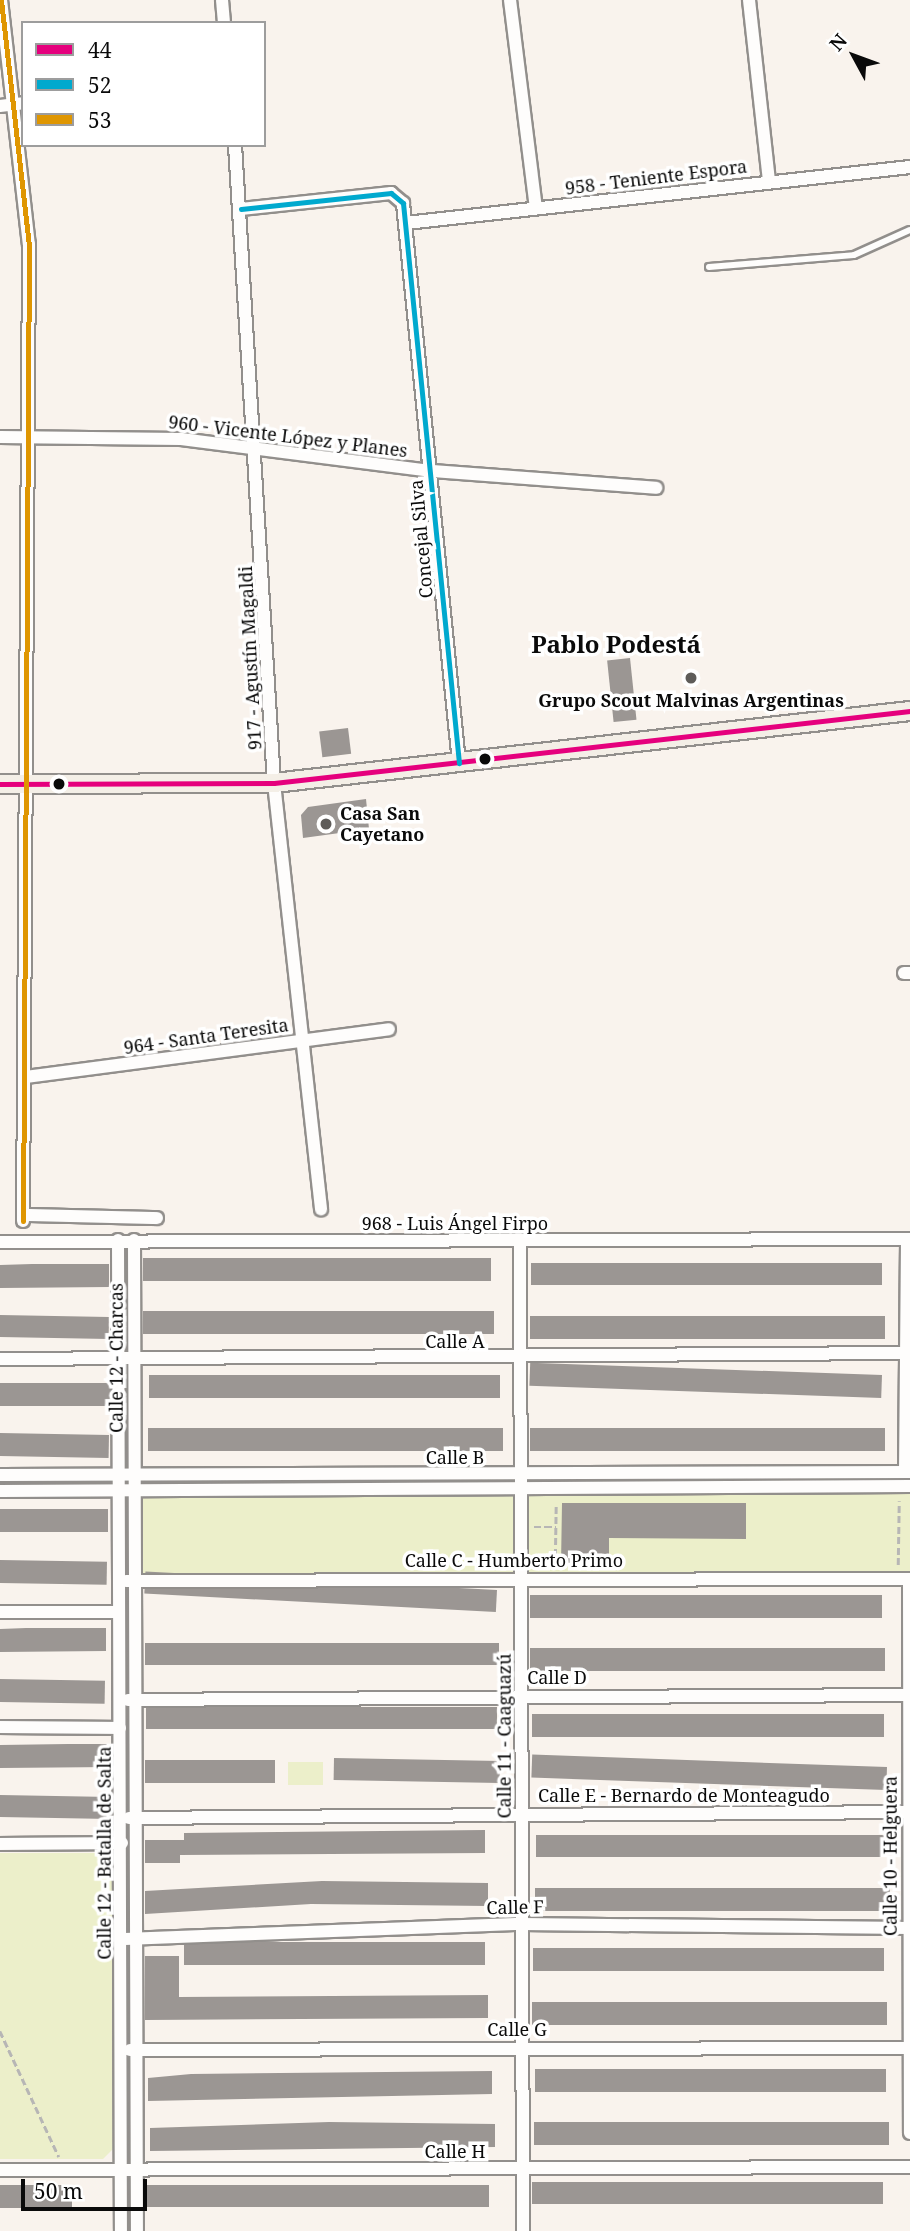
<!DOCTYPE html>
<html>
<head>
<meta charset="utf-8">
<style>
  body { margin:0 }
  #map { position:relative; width:910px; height:2231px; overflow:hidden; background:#f9f3ed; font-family:"Noto Serif",serif }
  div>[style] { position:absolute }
  .green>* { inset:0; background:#ecefca; transform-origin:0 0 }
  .building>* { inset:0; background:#9b9693; transform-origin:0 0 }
  .path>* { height:2.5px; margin-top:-1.25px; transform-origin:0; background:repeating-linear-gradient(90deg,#b7b6b5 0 7px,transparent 0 10.5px) }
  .roads { filter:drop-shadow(2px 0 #928f8c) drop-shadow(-2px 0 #928f8c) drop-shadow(0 2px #928f8c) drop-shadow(0 -2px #928f8c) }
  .service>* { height:6px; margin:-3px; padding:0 3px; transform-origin:3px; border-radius:3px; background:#fefdfc }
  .minor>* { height:12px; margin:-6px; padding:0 6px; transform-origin:6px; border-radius:6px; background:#fefdfc }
  .secondary>* { height:18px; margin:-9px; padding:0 9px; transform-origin:9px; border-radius:9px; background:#f4efe7 }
  .bus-1>* { height:5px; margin:-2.5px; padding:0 2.5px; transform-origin:2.5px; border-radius:2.5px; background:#e5007d }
  .bus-2>* { height:5px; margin:-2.5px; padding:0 2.5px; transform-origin:2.5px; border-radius:2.5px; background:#00a9ce }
  .bus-3>* { height:5px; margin:-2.5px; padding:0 2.5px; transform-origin:2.5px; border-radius:2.5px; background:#df9601 }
  .dots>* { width:19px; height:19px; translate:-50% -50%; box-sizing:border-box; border:4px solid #fff; border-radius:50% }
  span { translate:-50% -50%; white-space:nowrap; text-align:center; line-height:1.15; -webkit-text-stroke:7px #fff; paint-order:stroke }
  .street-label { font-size:18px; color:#0a0a0a }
  .poi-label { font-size:18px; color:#0a0a0a; font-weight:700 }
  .left { translate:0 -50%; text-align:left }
  .district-label { font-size:24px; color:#0a0a0a; font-weight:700 }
  .legend { position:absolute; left:21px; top:21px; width:245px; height:126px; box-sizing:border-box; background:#fff; border:2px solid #9d9d9d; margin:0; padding:9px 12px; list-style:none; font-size:21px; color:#0a0a0a }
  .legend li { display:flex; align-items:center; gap:14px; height:35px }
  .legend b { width:35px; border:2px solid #9d9d9d }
  .north { position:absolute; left:819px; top:21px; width:70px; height:70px; -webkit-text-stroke:5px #fff; paint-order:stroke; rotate:311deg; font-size:19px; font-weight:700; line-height:28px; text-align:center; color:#0a0a0a }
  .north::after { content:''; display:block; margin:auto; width:24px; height:32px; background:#0a0a0a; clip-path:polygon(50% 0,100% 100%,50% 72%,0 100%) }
  .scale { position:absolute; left:21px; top:2179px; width:126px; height:32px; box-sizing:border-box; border:4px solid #0a0a0a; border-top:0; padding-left:9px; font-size:21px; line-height:24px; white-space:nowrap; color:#0a0a0a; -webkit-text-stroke:5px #fff; paint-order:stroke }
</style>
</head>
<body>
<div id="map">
  <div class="green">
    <i style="left:910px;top:1486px;width:93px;height:777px;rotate:90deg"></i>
    <i style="left:288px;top:1762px;width:35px;height:23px"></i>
    <i style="clip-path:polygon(0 1853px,103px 1853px,113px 1860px,113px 2149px,103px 2159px,0 2159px)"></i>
  </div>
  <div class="building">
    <i style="left:630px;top:658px;width:62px;height:23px;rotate:84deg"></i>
    <i style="left:348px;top:728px;width:26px;height:29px;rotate:83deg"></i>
    <i style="clip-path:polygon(366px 799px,369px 829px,303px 838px,301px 815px,308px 807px)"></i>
    <i style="left:491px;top:1258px;width:23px;height:348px;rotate:90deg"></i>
    <i style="left:882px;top:1263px;width:22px;height:351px;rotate:90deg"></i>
    <i style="clip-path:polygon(32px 1264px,109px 1264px,109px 1287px,0 1288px,0 1265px)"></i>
    <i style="left:494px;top:1311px;width:23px;height:351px;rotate:90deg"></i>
    <i style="left:0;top:1315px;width:109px;height:22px;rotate:1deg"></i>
    <i style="left:530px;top:1316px;width:355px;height:23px"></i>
    <i style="left:500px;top:1375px;width:23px;height:351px;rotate:90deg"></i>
    <i style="left:882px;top:1375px;width:23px;height:352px;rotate:92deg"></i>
    <i style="left:110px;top:1383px;width:23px;height:110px;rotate:90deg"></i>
    <i style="left:148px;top:1428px;width:355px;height:23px"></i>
    <i style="left:885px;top:1428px;width:23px;height:355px;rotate:90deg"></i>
    <i style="left:0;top:1433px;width:109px;height:23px;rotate:1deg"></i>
    <i style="clip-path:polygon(562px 1503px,746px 1503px,746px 1539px,609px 1538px,609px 1565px,561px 1565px)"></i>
    <i style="left:108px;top:1509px;width:23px;height:108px;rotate:90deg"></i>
    <i style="left:0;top:1560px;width:107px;height:23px;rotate:1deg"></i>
    <i style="left:497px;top:1590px;width:22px;height:352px;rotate:93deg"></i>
    <i style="left:882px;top:1595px;width:23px;height:352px;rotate:90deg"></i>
    <i style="clip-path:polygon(26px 1628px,106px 1628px,106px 1651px,0 1652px,0 1629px)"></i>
    <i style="left:499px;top:1643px;width:22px;height:354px;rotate:90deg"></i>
    <i style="left:885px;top:1648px;width:23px;height:355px;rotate:90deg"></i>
    <i style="left:0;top:1679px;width:105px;height:23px;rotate:1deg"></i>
    <i style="left:497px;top:1707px;width:22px;height:351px;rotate:90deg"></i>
    <i style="left:884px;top:1714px;width:23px;height:352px;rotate:90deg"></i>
    <i style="clip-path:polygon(68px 1744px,111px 1744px,111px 1767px,0 1768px,0 1745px)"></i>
    <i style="left:334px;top:1758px;width:166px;height:22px;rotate:1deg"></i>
    <i style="left:145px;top:1760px;width:130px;height:23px"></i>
    <i style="left:887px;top:1767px;width:23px;height:355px;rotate:92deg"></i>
    <i style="left:0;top:1795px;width:111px;height:22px;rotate:1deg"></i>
    <i style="clip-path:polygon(485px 1830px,485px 1853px,180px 1855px,180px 1863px,145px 1863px,145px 1840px,184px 1840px,184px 1833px)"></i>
    <i style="left:887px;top:1835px;width:22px;height:351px;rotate:90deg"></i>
    <i style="clip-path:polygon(322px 1881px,488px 1883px,488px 1906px,311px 1904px,145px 1914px,145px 1891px)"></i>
    <i style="left:535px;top:1888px;width:355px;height:23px"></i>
    <i style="left:485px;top:1942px;width:23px;height:301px;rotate:90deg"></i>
    <i style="left:884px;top:1948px;width:23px;height:351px;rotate:90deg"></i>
    <i style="clip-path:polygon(145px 1956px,179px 1956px,179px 1997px,488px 1995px,488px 2018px,145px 2020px)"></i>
    <i style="left:532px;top:2002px;width:355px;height:23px"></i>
    <i style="left:886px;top:2069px;width:23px;height:351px;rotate:90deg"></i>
    <i style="clip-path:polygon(492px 2071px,492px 2094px,148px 2101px,148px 2078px,191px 2074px)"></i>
    <i style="clip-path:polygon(329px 2122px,495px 2124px,495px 2147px,150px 2151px,150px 2128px)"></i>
    <i style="left:534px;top:2122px;width:355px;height:23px"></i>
    <i style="left:883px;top:2182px;width:22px;height:351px;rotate:90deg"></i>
    <i style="left:72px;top:2185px;width:23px;height:72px;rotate:90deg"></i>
    <i style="left:489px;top:2185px;width:22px;height:343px;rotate:90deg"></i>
  </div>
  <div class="path">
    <i style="left:534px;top:1527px;width:22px"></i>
    <i style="left:898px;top:1565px;width:64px;rotate:-89.1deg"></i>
    <i style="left:555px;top:1566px;width:63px;rotate:-89.1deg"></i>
    <i style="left:0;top:2031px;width:139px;rotate:64.9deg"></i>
  </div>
  <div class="roads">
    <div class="service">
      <i style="left:709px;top:267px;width:145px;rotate:-4.7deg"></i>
      <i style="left:854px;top:255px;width:61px;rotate:-24.1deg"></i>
    </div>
    <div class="minor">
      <i style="left:1px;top:0;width:246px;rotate:83.5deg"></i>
      <i style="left:29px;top:244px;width:977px;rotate:90.35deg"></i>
      <i style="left:222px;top:0;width:23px;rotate:85deg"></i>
      <i style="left:510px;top:0;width:210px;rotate:82.9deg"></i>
      <i style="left:749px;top:0;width:182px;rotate:83.7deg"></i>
      <i style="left:0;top:106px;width:23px;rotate:-7deg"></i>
      <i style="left:235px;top:145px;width:639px;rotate:86.5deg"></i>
      <i style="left:274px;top:783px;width:429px;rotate:83.7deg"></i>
      <i style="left:241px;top:209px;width:151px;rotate:-6.1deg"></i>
      <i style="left:391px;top:193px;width:16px;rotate:40deg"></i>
      <i style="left:403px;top:203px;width:563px;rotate:84.29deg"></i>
      <i style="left:406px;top:223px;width:507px;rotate:-6.34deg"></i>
      <i style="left:0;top:437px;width:181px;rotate:0.6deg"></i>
      <i style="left:181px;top:439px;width:253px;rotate:7.3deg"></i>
      <i style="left:432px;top:471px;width:225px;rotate:4.3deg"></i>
      <i style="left:904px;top:973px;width:6px"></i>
      <i style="left:26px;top:1077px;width:366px;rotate:-7.5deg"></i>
      <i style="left:25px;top:1215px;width:132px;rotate:1.3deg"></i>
      <i style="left:118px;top:1240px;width:991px;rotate:89.83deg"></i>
      <i style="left:134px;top:1240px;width:991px;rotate:89.83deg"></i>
      <i style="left:520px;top:1241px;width:990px;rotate:89.83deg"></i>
      <i style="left:0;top:1242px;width:910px;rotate:-0.19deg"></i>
      <i style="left:0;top:1359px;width:910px;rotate:-0.38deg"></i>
      <i style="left:905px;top:1472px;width:233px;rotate:-89.5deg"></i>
      <i style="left:0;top:1475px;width:910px;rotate:-0.19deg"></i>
      <i style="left:0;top:1491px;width:910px;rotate:-0.31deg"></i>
      <i style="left:909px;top:1579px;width:554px;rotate:89.9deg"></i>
      <i style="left:126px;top:1581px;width:784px;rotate:-0.15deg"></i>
      <i style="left:0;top:1612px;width:118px"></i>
      <i style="left:128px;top:1700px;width:782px;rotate:-0.37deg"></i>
      <i style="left:0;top:1727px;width:120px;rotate:0.5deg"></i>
      <i style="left:129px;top:1818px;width:781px;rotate:-0.44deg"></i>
      <i style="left:0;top:1844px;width:122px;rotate:-0.5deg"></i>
      <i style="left:125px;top:1939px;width:397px;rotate:-2.2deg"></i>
      <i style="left:522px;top:1924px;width:388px;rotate:0.6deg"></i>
      <i style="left:130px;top:2050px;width:780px;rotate:-0.15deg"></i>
      <i style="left:0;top:2170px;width:910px;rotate:-0.19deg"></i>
    </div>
    <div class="secondary">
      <i style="left:0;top:784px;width:274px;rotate:-0.2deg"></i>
      <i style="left:274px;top:783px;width:640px;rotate:-6.46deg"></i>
    </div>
  </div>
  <div class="bus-1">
    <i style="left:0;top:784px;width:274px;rotate:-0.2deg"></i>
    <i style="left:274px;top:783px;width:640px;rotate:-6.46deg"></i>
  </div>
  <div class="bus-2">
    <i style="left:241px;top:209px;width:151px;rotate:-6.1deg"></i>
    <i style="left:391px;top:193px;width:16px;rotate:40deg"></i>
    <i style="left:403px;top:203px;width:563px;rotate:84.29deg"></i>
  </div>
  <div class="bus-3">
    <i style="left:1px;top:0;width:246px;rotate:83.5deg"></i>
    <i style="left:29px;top:244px;width:977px;rotate:90.35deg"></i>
  </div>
  <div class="dots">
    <i style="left:691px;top:678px;background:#5e5c59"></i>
    <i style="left:485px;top:759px;background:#0a0a0a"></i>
    <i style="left:59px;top:784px;background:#0a0a0a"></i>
    <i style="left:326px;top:824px;background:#5e5c59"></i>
  </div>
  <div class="street-label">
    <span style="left:656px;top:177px;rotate:-7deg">958 - Teniente Espora</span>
    <span style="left:288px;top:436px;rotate:7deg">960 - Vicente López y Planes</span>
    <span style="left:421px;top:539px;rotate:-95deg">Concejal Silva</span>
    <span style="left:250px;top:658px;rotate:-93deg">917 - Agustín Magaldi</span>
    <span style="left:206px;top:1036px;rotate:-8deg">964 - Santa Teresita</span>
    <span style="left:455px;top:1223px">968 - Luis Ángel Firpo</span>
    <span style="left:455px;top:1341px">Calle A</span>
    <span style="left:116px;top:1358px;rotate:-90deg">Calle 12 - Charcas</span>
    <span style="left:455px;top:1457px">Calle B</span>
    <span style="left:514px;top:1560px">Calle C - Humberto Primo</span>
    <span style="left:557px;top:1677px">Calle D</span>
    <span style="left:504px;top:1736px;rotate:-90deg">Calle 11 - Caaguazú</span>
    <span style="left:684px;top:1795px">Calle E - Bernardo de Monteagudo</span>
    <span style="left:104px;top:1853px;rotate:-90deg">Calle 12 - Batalla de Salta</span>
    <span style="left:890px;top:1856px;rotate:-90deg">Calle 10 - Helguera</span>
    <span style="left:515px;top:1907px;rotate:-1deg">Calle F</span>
    <span style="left:517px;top:2029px">Calle G</span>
    <span style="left:455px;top:2151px">Calle H</span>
  </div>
  <div class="poi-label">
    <span style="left:691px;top:700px">Grupo Scout Malvinas Argentinas</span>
    <span class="left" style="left:340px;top:824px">Casa San<br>Cayetano</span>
  </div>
  <div class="district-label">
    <span style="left:616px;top:644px">Pablo Podestá</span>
  </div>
  <ul class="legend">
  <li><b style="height:9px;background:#e5007d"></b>44</li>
  <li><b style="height:9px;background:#00a9ce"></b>52</li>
  <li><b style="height:9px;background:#df9601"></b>53</li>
  </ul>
  <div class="north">N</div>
  <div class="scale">50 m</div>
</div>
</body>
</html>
